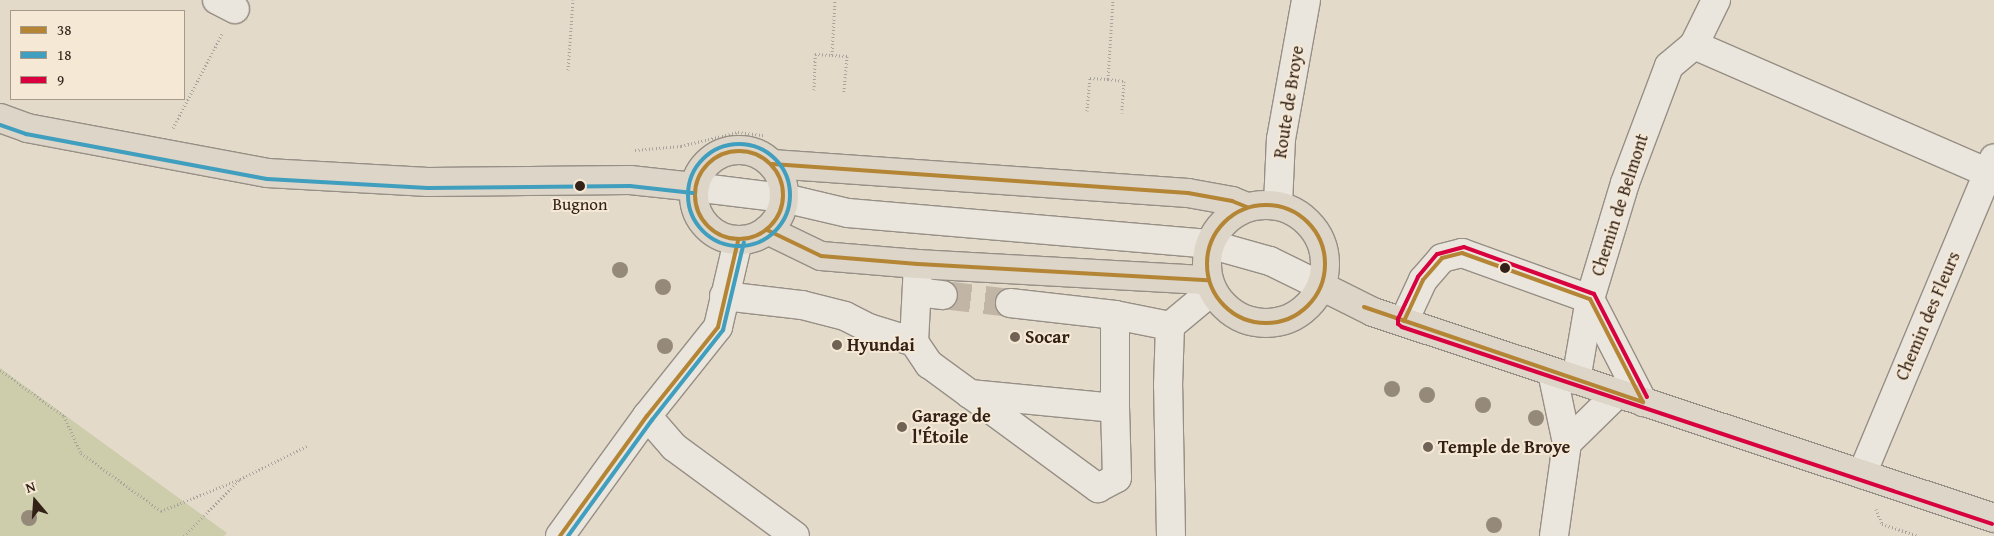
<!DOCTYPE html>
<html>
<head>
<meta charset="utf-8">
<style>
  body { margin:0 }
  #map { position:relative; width:1994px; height:536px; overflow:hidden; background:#e4daca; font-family:"Gentium Book Plus",serif }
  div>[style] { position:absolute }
  .green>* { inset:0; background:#cdccab }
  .minor-tunnel>* { height:28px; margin-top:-14px; transform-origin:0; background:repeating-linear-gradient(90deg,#c1b5a6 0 28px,transparent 0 42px) }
  .path>* { height:3px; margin-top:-1.5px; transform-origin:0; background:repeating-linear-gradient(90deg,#a8a39b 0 1px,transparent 0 3.5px) }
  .roads { filter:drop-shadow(1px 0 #968f85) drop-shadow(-1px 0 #968f85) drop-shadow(0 1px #968f85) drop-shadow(0 -1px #968f85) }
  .minor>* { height:28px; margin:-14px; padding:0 14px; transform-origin:14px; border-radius:14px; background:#eae5dd }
  .major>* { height:28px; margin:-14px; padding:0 14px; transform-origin:14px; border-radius:14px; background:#ddd5c8 }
  .major>.ring { margin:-14px; padding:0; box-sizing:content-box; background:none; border:28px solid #ddd5c8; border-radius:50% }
  .bus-1>* { height:4px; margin:-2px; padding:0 2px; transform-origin:2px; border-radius:2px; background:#b48535 }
  .bus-1>.ring { margin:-2px; padding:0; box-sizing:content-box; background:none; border:4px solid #b48535; border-radius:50% }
  .bus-2>* { height:4px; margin:-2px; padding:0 2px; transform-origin:2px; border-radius:2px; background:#409ebe }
  .bus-2>.ring { margin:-2px; padding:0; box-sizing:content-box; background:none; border:4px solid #409ebe; border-radius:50% }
  .bus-3>* { height:4px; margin:-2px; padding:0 2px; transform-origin:2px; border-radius:2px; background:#d8003f }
  .trees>* { width:16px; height:16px; margin:-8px; border-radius:50%; background:#958a79 }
  .dots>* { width:14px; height:14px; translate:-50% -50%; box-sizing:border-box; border:2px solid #f5e9d6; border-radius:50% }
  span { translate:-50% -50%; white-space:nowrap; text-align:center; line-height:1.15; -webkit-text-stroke:4px #f5e9d6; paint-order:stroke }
  .bus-label { font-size:17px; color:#332117 }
  .street-label { font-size:18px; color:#332117 }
  .poi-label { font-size:18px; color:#332117; font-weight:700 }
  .left { translate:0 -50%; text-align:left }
  .legend { position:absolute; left:10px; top:10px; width:175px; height:90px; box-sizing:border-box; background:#f5e9d6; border:1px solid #a7998a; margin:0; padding:6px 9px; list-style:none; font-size:15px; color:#332117 }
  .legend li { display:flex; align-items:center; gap:10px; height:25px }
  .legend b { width:25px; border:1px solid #a7998a }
  .north { position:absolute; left:10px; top:476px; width:50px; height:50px; -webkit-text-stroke:4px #f5e9d6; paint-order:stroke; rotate:342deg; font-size:14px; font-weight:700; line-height:20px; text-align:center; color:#332117 }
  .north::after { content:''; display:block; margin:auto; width:18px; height:22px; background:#332117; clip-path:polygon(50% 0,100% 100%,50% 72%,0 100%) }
</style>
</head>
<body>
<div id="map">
  <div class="green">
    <i style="clip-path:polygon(0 368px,227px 533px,224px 536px,0 536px)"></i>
  </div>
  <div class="minor-tunnel">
    <i style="left:943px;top:295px;width:67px;rotate:6.8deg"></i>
  </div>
  <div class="path">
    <i style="left:832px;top:55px;width:15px;rotate:4deg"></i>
    <i style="left:847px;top:56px;width:36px;rotate:95deg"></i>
    <i style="left:568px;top:70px;width:70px;rotate:-85.9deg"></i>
    <i style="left:1108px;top:79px;width:16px;rotate:7deg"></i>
    <i style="left:1124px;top:81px;width:32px;rotate:94deg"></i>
    <i style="left:814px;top:90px;width:36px;rotate:-88deg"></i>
    <i style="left:815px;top:54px;width:17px;rotate:3deg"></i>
    <i style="left:832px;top:55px;width:55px;rotate:-86.9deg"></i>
    <i style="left:1087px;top:111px;width:33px;rotate:-85deg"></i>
    <i style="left:1090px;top:78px;width:18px;rotate:3deg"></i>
    <i style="left:1108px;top:79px;width:79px;rotate:-86.4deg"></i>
    <i style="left:173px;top:128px;width:106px;rotate:-62.5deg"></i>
    <i style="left:635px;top:150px;width:46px;rotate:-5deg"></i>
    <i style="left:681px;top:146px;width:59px;rotate:-13.8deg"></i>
    <i style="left:738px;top:132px;width:26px;rotate:7deg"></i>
    <i style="left:0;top:370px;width:79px;rotate:35.7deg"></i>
    <i style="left:64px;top:416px;width:41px;rotate:65.3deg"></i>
    <i style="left:81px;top:453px;width:99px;rotate:35.9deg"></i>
    <i style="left:161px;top:511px;width:85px;rotate:-22.1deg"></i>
    <i style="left:1876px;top:509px;width:16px;rotate:68deg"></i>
    <i style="left:1882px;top:524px;width:38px;rotate:18deg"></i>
    <i style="left:184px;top:536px;width:80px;rotate:-45.5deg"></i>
    <i style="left:240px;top:479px;width:75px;rotate:-26.2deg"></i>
  </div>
  <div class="roads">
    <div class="minor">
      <i style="left:217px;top:0;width:20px;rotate:27deg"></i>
      <i style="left:1694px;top:45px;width:321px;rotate:23.5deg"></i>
      <i style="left:694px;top:187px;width:91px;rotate:7deg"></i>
      <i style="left:784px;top:198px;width:66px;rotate:13.2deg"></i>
      <i style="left:848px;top:213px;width:362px;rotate:4.9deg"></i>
      <i style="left:1209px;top:244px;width:63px;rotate:15.6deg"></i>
      <i style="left:1270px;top:261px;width:59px;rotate:26.1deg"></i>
      <i style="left:1278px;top:204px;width:65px;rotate:-87.4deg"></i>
      <i style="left:1281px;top:139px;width:141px;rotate:-79.8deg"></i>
      <i style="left:918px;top:264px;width:78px;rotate:92.9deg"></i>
      <i style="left:914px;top:342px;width:27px;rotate:56deg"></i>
      <i style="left:929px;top:364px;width:51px;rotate:36.2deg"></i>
      <i style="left:970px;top:394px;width:159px;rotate:36.3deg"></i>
      <i style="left:1098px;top:488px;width:21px;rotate:-28deg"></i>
      <i style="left:1117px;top:478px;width:70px;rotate:-91.6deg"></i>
      <i style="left:1115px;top:408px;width:146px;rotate:-174.5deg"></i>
      <i style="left:917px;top:292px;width:26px;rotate:7deg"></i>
      <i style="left:724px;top:296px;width:79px;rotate:6.6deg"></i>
      <i style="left:802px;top:305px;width:44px;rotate:14.3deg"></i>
      <i style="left:845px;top:316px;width:27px;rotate:27deg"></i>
      <i style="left:869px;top:328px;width:47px;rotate:17.3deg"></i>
      <i style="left:1010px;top:303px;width:106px;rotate:6.5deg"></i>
      <i style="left:1115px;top:315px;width:56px;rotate:11.3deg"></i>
      <i style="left:1404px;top:321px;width:45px;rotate:-65.1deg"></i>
      <i style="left:1423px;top:280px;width:29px;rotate:-49deg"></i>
      <i style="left:1442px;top:258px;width:21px;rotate:-14deg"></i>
      <i style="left:1462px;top:253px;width:136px;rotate:19.8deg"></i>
      <i style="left:1590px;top:299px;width:116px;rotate:62.8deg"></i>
      <i style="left:1552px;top:372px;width:73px;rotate:78.1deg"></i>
      <i style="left:1567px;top:443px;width:94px;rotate:98deg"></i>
      <i style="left:1576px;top:380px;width:82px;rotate:-80.2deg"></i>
      <i style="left:1590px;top:299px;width:121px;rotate:-73.2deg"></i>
      <i style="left:1625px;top:183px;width:125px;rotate:-69.4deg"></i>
      <i style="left:1669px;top:66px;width:33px;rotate:-40deg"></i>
      <i style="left:1694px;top:45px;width:50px;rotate:-63.9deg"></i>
      <i style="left:1115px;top:408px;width:93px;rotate:-90deg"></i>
      <i style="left:647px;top:416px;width:41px;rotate:48.9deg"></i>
      <i style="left:674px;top:447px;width:150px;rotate:36.3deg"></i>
      <i style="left:1567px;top:443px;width:71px;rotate:-44.4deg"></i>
      <i style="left:1862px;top:474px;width:342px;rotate:-67.3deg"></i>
      <i style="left:560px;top:536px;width:148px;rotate:-54.1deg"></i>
      <i style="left:647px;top:416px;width:114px;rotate:-51.4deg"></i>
      <i style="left:718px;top:327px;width:88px;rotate:-76.9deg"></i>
      <i style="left:1171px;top:536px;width:150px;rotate:-91.1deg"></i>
      <i style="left:1168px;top:386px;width:60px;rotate:-88.1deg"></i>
      <i style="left:1170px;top:326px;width:55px;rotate:-39.8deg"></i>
    </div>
    <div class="major">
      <i style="left:0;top:118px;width:29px;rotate:20deg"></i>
      <i style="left:27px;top:128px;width:244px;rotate:10.6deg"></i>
      <i style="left:267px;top:173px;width:161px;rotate:3.2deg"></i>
      <i style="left:428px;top:182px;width:202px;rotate:-0.6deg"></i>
      <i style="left:630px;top:180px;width:64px;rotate:6.2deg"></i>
      <i class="ring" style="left:694px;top:150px;width:62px;height:62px"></i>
      <i style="left:772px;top:164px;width:417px;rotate:4deg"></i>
      <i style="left:1188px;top:193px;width:45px;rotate:10.3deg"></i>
      <i style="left:1232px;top:201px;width:16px;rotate:22deg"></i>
      <i class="ring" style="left:1207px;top:205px;width:90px;height:90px"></i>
      <i style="left:767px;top:230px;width:60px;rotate:25.7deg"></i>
      <i style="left:821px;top:256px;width:97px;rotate:4.7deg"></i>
      <i style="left:918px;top:264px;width:290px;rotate:3.2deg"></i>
      <i style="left:1323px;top:287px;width:56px;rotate:26.6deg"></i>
      <i style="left:1373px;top:312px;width:654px;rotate:18.35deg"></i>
    </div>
  </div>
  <div class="bus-1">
    <i class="ring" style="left:695px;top:151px;width:84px;height:84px"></i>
    <i style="left:772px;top:164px;width:417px;rotate:4deg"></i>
    <i style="left:1188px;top:193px;width:45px;rotate:10.3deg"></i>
    <i style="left:1232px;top:201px;width:16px;rotate:22deg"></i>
    <i class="ring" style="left:1207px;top:205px;width:114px;height:114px"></i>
    <i style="left:767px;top:230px;width:60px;rotate:25.7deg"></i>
    <i style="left:821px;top:256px;width:97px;rotate:4.7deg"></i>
    <i style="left:918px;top:264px;width:290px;rotate:3.2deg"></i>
    <i style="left:1364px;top:307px;width:295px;rotate:18.8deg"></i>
    <i style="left:1404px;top:321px;width:45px;rotate:-65.1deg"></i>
    <i style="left:1423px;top:280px;width:29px;rotate:-49deg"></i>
    <i style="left:1442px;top:258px;width:21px;rotate:-14deg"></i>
    <i style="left:1462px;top:253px;width:136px;rotate:19.8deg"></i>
    <i style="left:1590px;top:299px;width:116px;rotate:62.8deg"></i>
    <i style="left:560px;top:536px;width:148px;rotate:-54.1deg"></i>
    <i style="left:647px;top:416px;width:114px;rotate:-51.4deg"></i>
    <i style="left:718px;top:327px;width:88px;rotate:-76.9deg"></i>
  </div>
  <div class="bus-2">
    <i style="left:0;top:125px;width:28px;rotate:19deg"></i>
    <i style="left:26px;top:134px;width:245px;rotate:10.6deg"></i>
    <i style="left:267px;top:179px;width:161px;rotate:3.2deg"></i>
    <i style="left:428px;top:188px;width:202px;rotate:-0.6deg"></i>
    <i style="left:630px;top:186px;width:63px;rotate:6.3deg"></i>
    <i class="ring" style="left:688px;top:144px;width:98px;height:98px"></i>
    <i style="left:568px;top:536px;width:143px;rotate:-54.1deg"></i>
    <i style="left:652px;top:420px;width:115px;rotate:-51.7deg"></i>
    <i style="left:723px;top:330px;width:90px;rotate:-76.6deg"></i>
  </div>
  <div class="bus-3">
    <i style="left:1647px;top:397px;width:116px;rotate:-117.2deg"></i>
    <i style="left:1594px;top:294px;width:138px;rotate:-160.1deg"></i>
    <i style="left:1464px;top:247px;width:28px;rotate:165deg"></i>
    <i style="left:1437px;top:254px;width:30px;rotate:130deg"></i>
    <i style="left:1418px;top:277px;width:47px;rotate:115.5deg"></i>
    <i style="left:1398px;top:319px;width:5px;rotate:90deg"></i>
    <i style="left:1398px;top:324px;width:5px;rotate:37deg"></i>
    <i style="left:1402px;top:327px;width:622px;rotate:18.46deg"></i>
  </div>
  <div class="trees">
    <i style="left:620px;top:270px"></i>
    <i style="left:663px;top:287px"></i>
    <i style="left:665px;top:346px"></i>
    <i style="left:1392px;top:389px"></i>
    <i style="left:1427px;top:395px"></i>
    <i style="left:1483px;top:405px"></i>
    <i style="left:1536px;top:418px"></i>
    <i style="left:29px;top:518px"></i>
    <i style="left:1494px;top:525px"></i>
  </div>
  <div class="dots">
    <i style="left:580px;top:186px;background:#332117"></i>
    <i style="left:1505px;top:268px;background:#332117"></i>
    <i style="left:1015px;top:337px;background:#716256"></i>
    <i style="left:837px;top:345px;background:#716256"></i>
    <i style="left:902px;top:427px;background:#716256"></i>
    <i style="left:1428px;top:447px;background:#716256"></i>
  </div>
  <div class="bus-label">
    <span style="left:580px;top:204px">Bugnon</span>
  </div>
  <div class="street-label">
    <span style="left:1289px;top:102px;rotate:-81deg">Route de Broye</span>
    <span style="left:1620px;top:205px;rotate:-72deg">Chemin de Belmont</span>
    <span style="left:1928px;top:316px;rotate:-67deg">Chemin des Fleurs</span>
  </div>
  <div class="poi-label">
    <span class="left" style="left:1025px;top:337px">Socar</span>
    <span class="left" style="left:847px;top:345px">Hyundai</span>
    <span class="left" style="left:912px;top:427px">Garage de<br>l'Étoile</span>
    <span class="left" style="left:1438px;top:447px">Temple de Broye</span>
  </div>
  <ul class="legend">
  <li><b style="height:6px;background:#b48535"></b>38</li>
  <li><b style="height:6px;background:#409ebe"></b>18</li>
  <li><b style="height:6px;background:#d8003f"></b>9</li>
  </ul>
  <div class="north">N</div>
</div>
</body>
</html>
